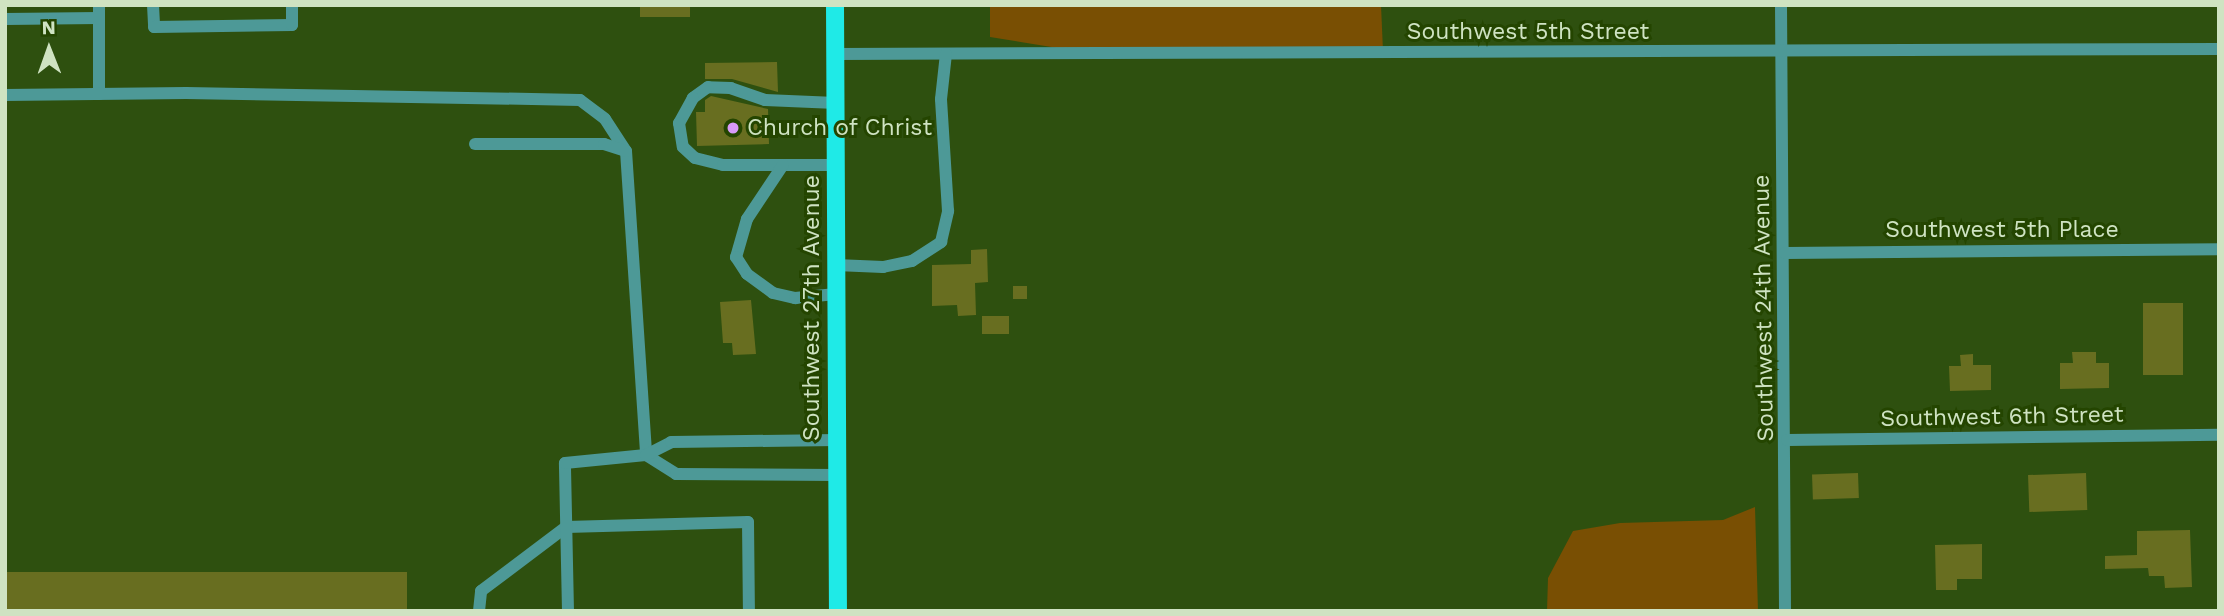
<!DOCTYPE html>
<html>
<head>
<meta charset="utf-8">
<style>
  body { margin:0 }
  #map { position:relative; width:2224px; height:616px; overflow:hidden; background:#2e500f; font-family:"Work Sans",sans-serif }
  div>[style] { position:absolute }
  .green>* { inset:0; background:#794f03 }
  .building>* { inset:0; background:#686e20; transform-origin:0 0 }
  .minor>* { height:12px; margin:-6px; padding:0 6px; transform-origin:6px; border-radius:6px; background:#4d9997 }
  .major>* { height:18px; margin:-9px; padding:0 9px; transform-origin:9px; border-radius:9px; background:#1feae7 }
  .dots>* { width:19px; height:19px; translate:-50% -50%; box-sizing:border-box; border:4px solid #244500; border-radius:50% }
  span { translate:-50% -50%; white-space:nowrap; text-align:center; line-height:1.15; -webkit-text-stroke:6px #244500; paint-order:stroke }
  .street-label { font-size:23px; color:#cfe3c2 }
  .poi-label { font-size:23px; color:#cfe3c2 }
  .left { translate:0 -50%; text-align:left }
  .frame { position:absolute; inset:0; border:7px solid #cfe3c2; pointer-events:none }
  .north { position:absolute; left:14px; top:14px; width:70px; height:70px; -webkit-text-stroke:5px #244500; paint-order:stroke; rotate:359deg; font-size:19px; font-weight:700; line-height:28px; text-align:center; color:#cfe3c2 }
  .north::after { content:''; display:block; margin:auto; width:24px; height:32px; background:#cfe3c2; clip-path:polygon(50% 0,100% 100%,50% 72%,0 100%) }
</style>
</head>
<body>
<div id="map">
  <div class="green">
    <i style="clip-path:polygon(990px 5px,1381px 5px,1383px 51px,1082px 52px,990px 37px)"></i>
    <i style="clip-path:polygon(1755px 507px,1758px 611px,1547px 611px,1548px 578px,1573px 531px,1620px 523px,1723px 520px)"></i>
  </div>
  <div class="building">
    <i style="left:640px;top:5px;width:50px;height:12px"></i>
    <i style="clip-path:polygon(777px 62px,778px 92px,732px 79px,705px 79px,705px 63px)"></i>
    <i style="clip-path:polygon(711px 96px,768px 109px,769px 144px,697px 146px,696px 112px,705px 112px,705px 100px)"></i>
    <i style="clip-path:polygon(987px 249px,988px 282px,975px 283px,976px 315px,958px 316px,957px 305px,932px 306px,932px 265px,971px 264px,971px 250px)"></i>
    <i style="left:1013px;top:286px;width:14px;height:13px"></i>
    <i style="clip-path:polygon(751px 300px,756px 354px,733px 355px,732px 343px,723px 343px,720px 302px)"></i>
    <i style="left:2143px;top:303px;width:40px;height:72px"></i>
    <i style="left:982px;top:316px;width:27px;height:18px"></i>
    <i style="clip-path:polygon(2072px 352px,2096px 352px,2096px 363px,2109px 363px,2109px 388px,2060px 389px,2060px 363px,2073px 363px)"></i>
    <i style="clip-path:polygon(1973px 354px,1973px 365px,1991px 365px,1991px 390px,1950px 391px,1949px 366px,1961px 366px,1960px 355px)"></i>
    <i style="left:1858px;top:473px;width:25px;height:46px;rotate:88deg"></i>
    <i style="left:2086px;top:473px;width:37px;height:58px;rotate:88deg"></i>
    <i style="clip-path:polygon(2190px 530px,2192px 587px,2165px 588px,2164px 576px,2149px 576px,2148px 568px,2105px 569px,2105px 556px,2137px 555px,2137px 531px)"></i>
    <i style="clip-path:polygon(1982px 544px,1982px 579px,1957px 579px,1957px 590px,1936px 590px,1935px 545px)"></i>
    <i style="left:407px;top:572px;width:39px;height:402px;rotate:90deg"></i>
  </div>
  <div class="minor">
    <i style="left:153px;top:5px;width:22px;rotate:87deg"></i>
    <i style="left:154px;top:27px;width:138px;rotate:-0.8deg"></i>
    <i style="left:292px;top:25px;width:20px;rotate:-90deg"></i>
    <i style="left:1781px;top:5px;width:606px;rotate:89.62deg"></i>
    <i style="left:5px;top:19px;width:94px;rotate:-0.6deg"></i>
    <i style="left:836px;top:54px;width:1383px;rotate:-0.21deg"></i>
    <i style="left:99px;top:94px;width:89px;rotate:-90deg"></i>
    <i style="left:5px;top:95px;width:181px;rotate:-0.6deg"></i>
    <i style="left:186px;top:93px;width:394px;rotate:1deg"></i>
    <i style="left:580px;top:100px;width:31px;rotate:37deg"></i>
    <i style="left:605px;top:119px;width:38px;rotate:57deg"></i>
    <i style="left:626px;top:151px;width:305px;rotate:86.2deg"></i>
    <i style="left:836px;top:103px;width:71px;rotate:-177.6deg"></i>
    <i style="left:765px;top:100px;width:36px;rotate:-161deg"></i>
    <i style="left:731px;top:88px;width:23px;rotate:-178deg"></i>
    <i style="left:708px;top:87px;width:19px;rotate:144deg"></i>
    <i style="left:693px;top:98px;width:29px;rotate:119deg"></i>
    <i style="left:679px;top:123px;width:24px;rotate:81deg"></i>
    <i style="left:683px;top:147px;width:16px;rotate:43deg"></i>
    <i style="left:695px;top:158px;width:29px;rotate:14deg"></i>
    <i style="left:723px;top:165px;width:114px"></i>
    <i style="left:475px;top:144px;width:129px"></i>
    <i style="left:604px;top:144px;width:23px;rotate:18deg"></i>
    <i style="left:783px;top:165px;width:65px;rotate:123.7deg"></i>
    <i style="left:747px;top:219px;width:40px;rotate:106deg"></i>
    <i style="left:736px;top:257px;width:20px;rotate:57deg"></i>
    <i style="left:747px;top:274px;width:32px;rotate:36deg"></i>
    <i style="left:773px;top:293px;width:23px;rotate:13deg"></i>
    <i style="left:795px;top:298px;width:41px;rotate:-5.6deg"></i>
    <i style="left:1785px;top:253px;width:434px;rotate:-0.5deg"></i>
    <i style="left:836px;top:265px;width:47px;rotate:2.4deg"></i>
    <i style="left:883px;top:267px;width:30px;rotate:-12deg"></i>
    <i style="left:912px;top:261px;width:35px;rotate:-33deg"></i>
    <i style="left:941px;top:242px;width:32px;rotate:-77deg"></i>
    <i style="left:948px;top:211px;width:112px;rotate:-93.6deg"></i>
    <i style="left:941px;top:99px;width:45px;rotate:-83.7deg"></i>
    <i style="left:1787px;top:440px;width:432px;rotate:-0.7deg"></i>
    <i style="left:646px;top:455px;width:36px;rotate:32deg"></i>
    <i style="left:676px;top:474px;width:161px;rotate:0.4deg"></i>
    <i style="left:479px;top:611px;width:20px;rotate:-84deg"></i>
    <i style="left:481px;top:591px;width:106px;rotate:-37deg"></i>
    <i style="left:566px;top:527px;width:182px;rotate:-1.6deg"></i>
    <i style="left:748px;top:522px;width:89px;rotate:89.4deg"></i>
    <i style="left:568px;top:611px;width:148px;rotate:-91.2deg"></i>
    <i style="left:565px;top:463px;width:81px;rotate:-5.6deg"></i>
    <i style="left:646px;top:455px;width:28px;rotate:-27deg"></i>
    <i style="left:671px;top:442px;width:166px;rotate:-0.7deg"></i>
  </div>
  <div class="major">
    <i style="left:835px;top:5px;width:606px;rotate:89.72deg"></i>
  </div>
  <div class="dots">
    <i style="left:733px;top:128px;background:#d89af8"></i>
  </div>
  <div class="street-label">
    <span style="left:1528px;top:32px">Southwest 5th Street</span>
    <span style="left:2002px;top:230px">Southwest 5th Place</span>
    <span style="left:812px;top:308px;rotate:-90deg">Southwest 27th Avenue</span>
    <span style="left:1764px;top:308px;rotate:-91deg">Southwest 24th Avenue</span>
    <span style="left:2002px;top:417px;rotate:-1deg">Southwest 6th Street</span>
  </div>
  <div class="poi-label">
    <span class="left" style="left:747px;top:128px">Church of Christ</span>
  </div>
  <div class="frame"></div>
  <div class="north">N</div>
</div>
</body>
</html>
